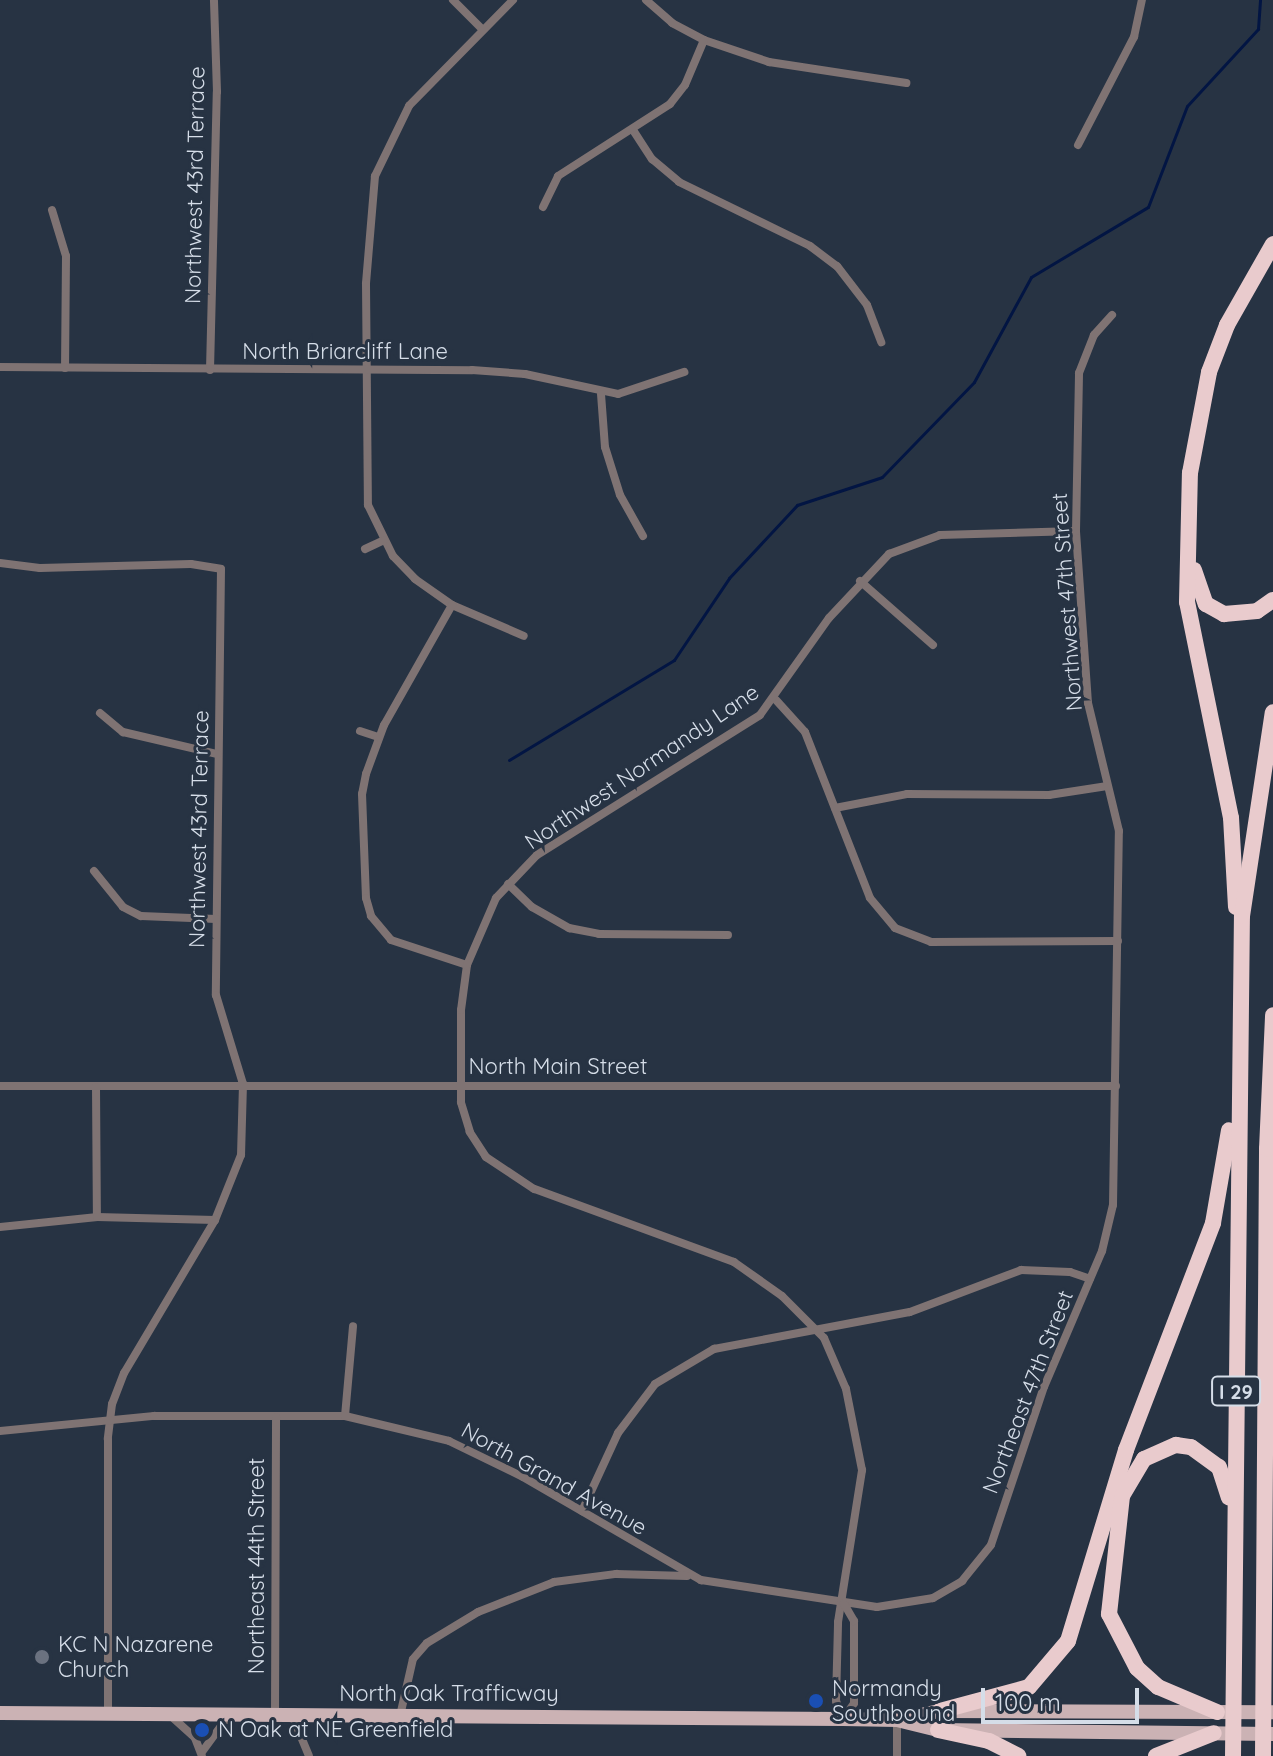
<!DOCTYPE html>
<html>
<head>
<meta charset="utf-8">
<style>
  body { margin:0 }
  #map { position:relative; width:1273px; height:1756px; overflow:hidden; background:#273343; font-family:Quicksand,sans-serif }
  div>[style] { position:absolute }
  .stream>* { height:3px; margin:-1.5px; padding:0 1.5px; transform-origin:1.5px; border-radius:1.5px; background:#021543 }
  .street>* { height:8px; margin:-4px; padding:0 4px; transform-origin:4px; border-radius:4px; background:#7f7373 }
  .primary>* { height:14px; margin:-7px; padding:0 7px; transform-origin:7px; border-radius:7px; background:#cbb2b4 }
  .highway>* { height:16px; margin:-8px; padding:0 8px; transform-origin:8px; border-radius:8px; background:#e9cbcd }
  .dots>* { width:22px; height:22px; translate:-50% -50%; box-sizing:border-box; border:4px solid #273343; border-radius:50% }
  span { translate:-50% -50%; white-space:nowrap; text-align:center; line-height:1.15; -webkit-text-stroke:6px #273343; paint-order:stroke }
  .shield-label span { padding:2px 6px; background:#273343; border:2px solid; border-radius:6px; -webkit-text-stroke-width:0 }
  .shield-label { font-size:20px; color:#d5dde8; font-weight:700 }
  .street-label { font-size:22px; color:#d5dde8 }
  .poi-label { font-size:22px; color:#d5dde8 }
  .left { translate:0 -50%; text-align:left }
  .scale { position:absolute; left:981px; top:1688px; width:158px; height:36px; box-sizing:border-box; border:4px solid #d5dde8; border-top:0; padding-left:10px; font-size:24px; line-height:28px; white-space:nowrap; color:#d5dde8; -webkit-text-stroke:6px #273343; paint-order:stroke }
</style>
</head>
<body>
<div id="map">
  <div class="stream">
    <i style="left:509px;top:760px;width:193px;rotate:-31.2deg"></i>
    <i style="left:674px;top:660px;width:99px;rotate:-56.1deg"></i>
    <i style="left:729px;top:578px;width:100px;rotate:-47deg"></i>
    <i style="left:797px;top:505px;width:89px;rotate:-18.2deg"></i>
    <i style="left:882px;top:477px;width:132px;rotate:-45.9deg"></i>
    <i style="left:974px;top:382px;width:119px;rotate:-61.5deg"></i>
    <i style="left:1031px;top:277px;width:136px;rotate:-30.9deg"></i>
    <i style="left:1148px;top:207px;width:108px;rotate:-68.9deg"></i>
    <i style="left:1187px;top:106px;width:105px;rotate:-47.3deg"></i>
    <i style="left:1258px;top:29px;width:29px;rotate:-86deg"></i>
  </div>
  <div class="street">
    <i style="left:453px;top:0;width:41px;rotate:45deg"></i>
    <i style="left:513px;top:0;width:148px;rotate:134.5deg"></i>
    <i style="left:409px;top:106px;width:78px;rotate:115.9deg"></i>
    <i style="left:375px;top:176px;width:108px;rotate:94.8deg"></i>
    <i style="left:366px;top:284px;width:221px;rotate:89.5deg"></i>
    <i style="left:368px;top:505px;width:57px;rotate:63.9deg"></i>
    <i style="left:393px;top:556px;width:32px;rotate:46deg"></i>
    <i style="left:415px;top:579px;width:45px;rotate:35.1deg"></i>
    <i style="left:452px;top:605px;width:78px;rotate:23.3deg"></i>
    <i style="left:646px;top:0;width:35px;rotate:41deg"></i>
    <i style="left:672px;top:23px;width:36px;rotate:28deg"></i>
    <i style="left:704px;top:40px;width:69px;rotate:18.7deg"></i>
    <i style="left:769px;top:62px;width:139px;rotate:8.7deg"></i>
    <i style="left:633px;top:130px;width:35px;rotate:57deg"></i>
    <i style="left:652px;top:159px;width:35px;rotate:40deg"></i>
    <i style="left:679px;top:182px;width:146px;rotate:26deg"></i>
    <i style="left:810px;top:246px;width:34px;rotate:37deg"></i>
    <i style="left:837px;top:266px;width:49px;rotate:52.4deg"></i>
    <i style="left:867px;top:305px;width:40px;rotate:69deg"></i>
    <i style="left:1078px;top:145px;width:122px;rotate:-62.6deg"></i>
    <i style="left:1134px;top:37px;width:38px;rotate:-78deg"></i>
    <i style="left:543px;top:207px;width:34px;rotate:-64deg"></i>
    <i style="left:558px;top:176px;width:133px;rotate:-32.7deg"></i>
    <i style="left:670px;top:104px;width:24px;rotate:-52deg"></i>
    <i style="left:685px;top:85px;width:49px;rotate:-67.1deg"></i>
    <i style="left:52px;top:210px;width:48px;rotate:73.1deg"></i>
    <i style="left:66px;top:256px;width:112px;rotate:90.5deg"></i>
    <i style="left:0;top:367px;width:472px;rotate:0.4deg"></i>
    <i style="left:472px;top:370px;width:53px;rotate:4.3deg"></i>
    <i style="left:525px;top:374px;width:95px;rotate:12.1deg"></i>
    <i style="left:618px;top:394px;width:70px;rotate:-18.4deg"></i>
    <i style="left:210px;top:370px;width:278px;rotate:-88.6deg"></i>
    <i style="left:217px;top:92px;width:92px;rotate:-91.9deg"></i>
    <i style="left:601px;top:394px;width:53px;rotate:85.7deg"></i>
    <i style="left:605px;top:447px;width:50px;rotate:72.6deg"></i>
    <i style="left:620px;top:495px;width:47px;rotate:60.7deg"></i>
    <i style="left:365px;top:549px;width:21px;rotate:-25deg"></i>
    <i style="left:0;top:563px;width:40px;rotate:7.1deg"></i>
    <i style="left:40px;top:568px;width:151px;rotate:-1.5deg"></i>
    <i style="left:191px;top:564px;width:30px;rotate:9deg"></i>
    <i style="left:221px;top:569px;width:426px;rotate:90.7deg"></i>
    <i style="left:216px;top:995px;width:93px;rotate:73.1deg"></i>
    <i style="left:243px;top:1084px;width:71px;rotate:91.6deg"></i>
    <i style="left:241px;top:1155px;width:70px;rotate:111.8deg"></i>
    <i style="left:215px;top:1220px;width:178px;rotate:120.7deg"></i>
    <i style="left:124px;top:1373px;width:33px;rotate:111deg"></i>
    <i style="left:112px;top:1404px;width:35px;rotate:97deg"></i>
    <i style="left:108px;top:1439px;width:274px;rotate:90deg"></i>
    <i style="left:860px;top:581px;width:97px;rotate:41.2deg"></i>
    <i style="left:452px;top:605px;width:138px;rotate:119.5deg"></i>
    <i style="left:384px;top:725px;width:52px;rotate:110.2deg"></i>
    <i style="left:366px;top:774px;width:20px;rotate:101deg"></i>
    <i style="left:362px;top:794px;width:104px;rotate:87.8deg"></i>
    <i style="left:366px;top:898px;width:19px;rotate:74deg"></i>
    <i style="left:371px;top:916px;width:31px;rotate:50deg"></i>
    <i style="left:391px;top:940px;width:80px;rotate:18.2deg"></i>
    <i style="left:776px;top:700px;width:43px;rotate:47.8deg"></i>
    <i style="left:805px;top:732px;width:178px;rotate:68.6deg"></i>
    <i style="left:870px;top:898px;width:39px;rotate:50deg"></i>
    <i style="left:895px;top:928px;width:39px;rotate:21deg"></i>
    <i style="left:931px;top:942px;width:187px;rotate:-0.3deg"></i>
    <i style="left:100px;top:713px;width:30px;rotate:40deg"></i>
    <i style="left:123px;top:732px;width:97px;rotate:13.2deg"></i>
    <i style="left:360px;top:731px;width:20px;rotate:18deg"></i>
    <i style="left:835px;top:808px;width:73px;rotate:-11deg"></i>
    <i style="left:907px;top:794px;width:142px;rotate:0.4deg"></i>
    <i style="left:1049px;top:795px;width:59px;rotate:-8.8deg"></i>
    <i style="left:94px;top:871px;width:46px;rotate:51.1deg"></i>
    <i style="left:123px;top:907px;width:20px;rotate:27deg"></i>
    <i style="left:141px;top:916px;width:75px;rotate:2.3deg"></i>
    <i style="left:508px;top:884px;width:33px;rotate:44deg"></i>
    <i style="left:532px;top:907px;width:43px;rotate:29.6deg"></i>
    <i style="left:569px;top:928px;width:31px;rotate:11deg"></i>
    <i style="left:599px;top:934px;width:129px;rotate:0.4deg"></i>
    <i style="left:0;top:1086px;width:1116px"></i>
    <i style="left:96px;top:1087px;width:130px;rotate:89.6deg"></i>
    <i style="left:0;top:1227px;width:98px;rotate:-5.9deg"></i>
    <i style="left:97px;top:1217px;width:118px;rotate:1.5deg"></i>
    <i style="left:345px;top:1416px;width:90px;rotate:-84.9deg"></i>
    <i style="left:0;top:1431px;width:155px;rotate:-5.6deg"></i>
    <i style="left:154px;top:1416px;width:191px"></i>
    <i style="left:345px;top:1416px;width:107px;rotate:13.5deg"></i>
    <i style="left:449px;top:1441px;width:82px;rotate:25.9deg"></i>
    <i style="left:523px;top:1477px;width:206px;rotate:30.1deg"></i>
    <i style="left:701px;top:1580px;width:178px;rotate:8.7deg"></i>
    <i style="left:877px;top:1607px;width:57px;rotate:-9.1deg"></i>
    <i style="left:933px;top:1598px;width:34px;rotate:-30deg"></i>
    <i style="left:962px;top:1581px;width:46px;rotate:-51.1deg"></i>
    <i style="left:991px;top:1545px;width:167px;rotate:-71.5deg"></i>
    <i style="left:1044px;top:1387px;width:148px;rotate:-66.9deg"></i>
    <i style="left:1102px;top:1251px;width:47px;rotate:-76.6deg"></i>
    <i style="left:1113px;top:1205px;width:374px;rotate:-89.1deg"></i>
    <i style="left:1119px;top:831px;width:132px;rotate:-103.6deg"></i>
    <i style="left:1088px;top:703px;width:172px;rotate:-94deg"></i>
    <i style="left:1076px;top:531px;width:158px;rotate:-88.9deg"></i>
    <i style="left:1079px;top:373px;width:41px;rotate:-68.5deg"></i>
    <i style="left:1094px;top:335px;width:27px;rotate:-48deg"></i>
    <i style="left:582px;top:1511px;width:86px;rotate:-65.2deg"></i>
    <i style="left:618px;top:1433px;width:61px;rotate:-52.9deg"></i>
    <i style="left:655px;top:1384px;width:69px;rotate:-30.7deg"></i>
    <i style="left:714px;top:1349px;width:199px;rotate:-10.7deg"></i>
    <i style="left:910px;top:1312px;width:119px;rotate:-20.7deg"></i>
    <i style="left:1021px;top:1270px;width:49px;rotate:2.3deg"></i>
    <i style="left:1070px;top:1272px;width:21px;rotate:19deg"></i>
    <i style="left:275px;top:1715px;width:298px;rotate:-89.8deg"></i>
    <i style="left:292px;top:1715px;width:44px;rotate:67.5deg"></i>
    <i style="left:400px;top:1716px;width:58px;rotate:-77.2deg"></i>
    <i style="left:413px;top:1659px;width:21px;rotate:-49deg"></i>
    <i style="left:427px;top:1643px;width:60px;rotate:-31.3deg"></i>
    <i style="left:478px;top:1612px;width:82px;rotate:-21.5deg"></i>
    <i style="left:554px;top:1582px;width:63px;rotate:-7.4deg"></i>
    <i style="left:616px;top:1574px;width:71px;rotate:1.6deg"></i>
    <i style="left:172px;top:1717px;width:31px;rotate:42deg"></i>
    <i style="left:195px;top:1738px;width:19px;rotate:69deg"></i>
    <i style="left:843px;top:1719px;width:19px;rotate:-111deg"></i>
    <i style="left:836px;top:1701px;width:79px;rotate:-88.5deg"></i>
    <i style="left:838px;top:1622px;width:154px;rotate:-81deg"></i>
    <i style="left:862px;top:1470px;width:83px;rotate:-101.2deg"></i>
    <i style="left:846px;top:1389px;width:56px;rotate:-113.3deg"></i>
    <i style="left:824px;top:1338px;width:59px;rotate:-135deg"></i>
    <i style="left:782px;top:1296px;width:59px;rotate:-144.7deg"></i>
    <i style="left:734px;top:1262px;width:213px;rotate:-159.9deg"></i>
    <i style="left:534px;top:1189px;width:58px;rotate:-146.3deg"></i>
    <i style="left:486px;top:1157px;width:30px;rotate:-123deg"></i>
    <i style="left:470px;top:1132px;width:31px;rotate:-107deg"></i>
    <i style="left:461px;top:1102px;width:92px;rotate:-90deg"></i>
    <i style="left:461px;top:1010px;width:45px;rotate:-82.4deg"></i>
    <i style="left:467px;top:965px;width:73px;rotate:-66.6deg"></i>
    <i style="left:496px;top:898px;width:59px;rotate:-46.4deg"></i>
    <i style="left:537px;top:855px;width:263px;rotate:-32.1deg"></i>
    <i style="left:760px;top:715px;width:119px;rotate:-54.6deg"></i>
    <i style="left:829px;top:618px;width:88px;rotate:-46.8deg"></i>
    <i style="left:889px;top:554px;width:54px;rotate:-20.4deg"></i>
    <i style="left:940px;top:535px;width:136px;rotate:-1.7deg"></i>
    <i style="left:843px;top:1719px;width:19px;rotate:-55deg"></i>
    <i style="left:854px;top:1703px;width:82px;rotate:-90deg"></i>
    <i style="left:854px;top:1621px;width:20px;rotate:-120deg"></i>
    <i style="left:897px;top:1720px;width:36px;rotate:90deg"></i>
    <i style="left:202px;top:1752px;width:46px;rotate:-53.9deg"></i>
  </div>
  <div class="primary">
    <i style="left:0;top:1713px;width:843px;rotate:0.41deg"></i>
    <i style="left:843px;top:1719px;width:54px;rotate:1.1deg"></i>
    <i style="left:897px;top:1720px;width:42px;rotate:13.7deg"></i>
    <i style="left:938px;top:1730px;width:335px;rotate:0.7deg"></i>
    <i style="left:902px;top:1719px;width:39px;rotate:-12deg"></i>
    <i style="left:940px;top:1711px;width:333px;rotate:0.2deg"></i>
  </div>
  <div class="highway">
    <i style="left:1194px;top:570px;width:36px;rotate:71deg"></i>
    <i style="left:1206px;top:604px;width:21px;rotate:29deg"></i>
    <i style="left:1224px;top:614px;width:33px;rotate:-5deg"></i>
    <i style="left:1257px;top:611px;width:19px;rotate:-35deg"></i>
    <i style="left:1236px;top:907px;width:89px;rotate:-93.2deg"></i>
    <i style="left:1231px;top:818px;width:220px;rotate:-101.5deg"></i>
    <i style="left:1187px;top:602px;width:129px;rotate:-88.7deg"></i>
    <i style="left:1190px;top:473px;width:103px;rotate:-79.3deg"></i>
    <i style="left:1209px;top:372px;width:50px;rotate:-69deg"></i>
    <i style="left:1227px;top:325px;width:93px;rotate:-60.4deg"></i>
    <i style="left:940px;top:1711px;width:92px;rotate:-15.1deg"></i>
    <i style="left:1029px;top:1687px;width:60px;rotate:-49.7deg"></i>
    <i style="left:1068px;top:1641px;width:200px;rotate:-73.1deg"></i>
    <i style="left:1126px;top:1450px;width:243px;rotate:-69deg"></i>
    <i style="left:1213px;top:1223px;width:94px;rotate:-80.2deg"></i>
    <i style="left:1217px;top:1712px;width:64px;rotate:-157deg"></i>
    <i style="left:1158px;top:1687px;width:28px;rotate:-138deg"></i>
    <i style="left:1137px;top:1668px;width:61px;rotate:-117.4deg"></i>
    <i style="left:1109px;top:1614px;width:119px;rotate:-83.7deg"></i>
    <i style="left:1122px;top:1496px;width:43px;rotate:-59.3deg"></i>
    <i style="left:1144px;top:1459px;width:35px;rotate:-24deg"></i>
    <i style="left:1176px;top:1445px;width:15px;rotate:8deg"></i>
    <i style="left:1191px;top:1447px;width:34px;rotate:36deg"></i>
    <i style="left:1219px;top:1467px;width:32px;rotate:72deg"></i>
    <i style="left:938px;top:1730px;width:52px;rotate:12.2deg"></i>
    <i style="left:989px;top:1741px;width:33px;rotate:27deg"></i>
    <i style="left:1156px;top:1756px;width:62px;rotate:-21.6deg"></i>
    <i style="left:1233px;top:1756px;width:840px;rotate:-89.39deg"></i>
    <i style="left:1242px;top:916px;width:206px;rotate:-81.4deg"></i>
    <i style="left:1263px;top:1756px;width:607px;rotate:-89.62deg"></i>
    <i style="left:1267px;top:1149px;width:134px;rotate:-87.4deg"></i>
  </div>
  <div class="dots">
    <i style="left:42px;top:1657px;background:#6b7280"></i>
    <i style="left:816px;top:1701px;background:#1a4fb4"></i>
    <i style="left:202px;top:1730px;background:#1a4fb4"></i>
  </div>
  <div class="shield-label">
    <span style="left:1236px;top:1391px">I 29</span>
  </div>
  <div class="street-label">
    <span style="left:195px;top:185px;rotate:-89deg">Northwest 43rd Terrace</span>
    <span style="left:345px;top:352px">North Briarcliff Lane</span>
    <span style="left:1067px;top:602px;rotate:-94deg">Northwest 47th Street</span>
    <span style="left:642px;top:767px;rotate:-34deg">Northwest Normandy Lane</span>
    <span style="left:199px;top:829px;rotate:-89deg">Northwest 43rd Terrace</span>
    <span style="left:558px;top:1067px">North Main Street</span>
    <span style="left:1028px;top:1392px;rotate:-69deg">Northeast 47th Street</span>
    <span style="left:554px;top:1479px;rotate:29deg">North Grand Avenue</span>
    <span style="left:257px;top:1566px;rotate:-90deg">Northeast 44th Street</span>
    <span style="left:449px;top:1694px">North Oak Trafficway</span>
  </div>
  <div class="poi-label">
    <span class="left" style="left:58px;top:1657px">KC N Nazarene<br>Church</span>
    <span class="left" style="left:832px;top:1701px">Normandy<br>Southbound</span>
    <span class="left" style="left:218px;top:1730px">N Oak at NE Greenfield</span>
  </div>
  <div class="scale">100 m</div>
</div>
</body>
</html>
